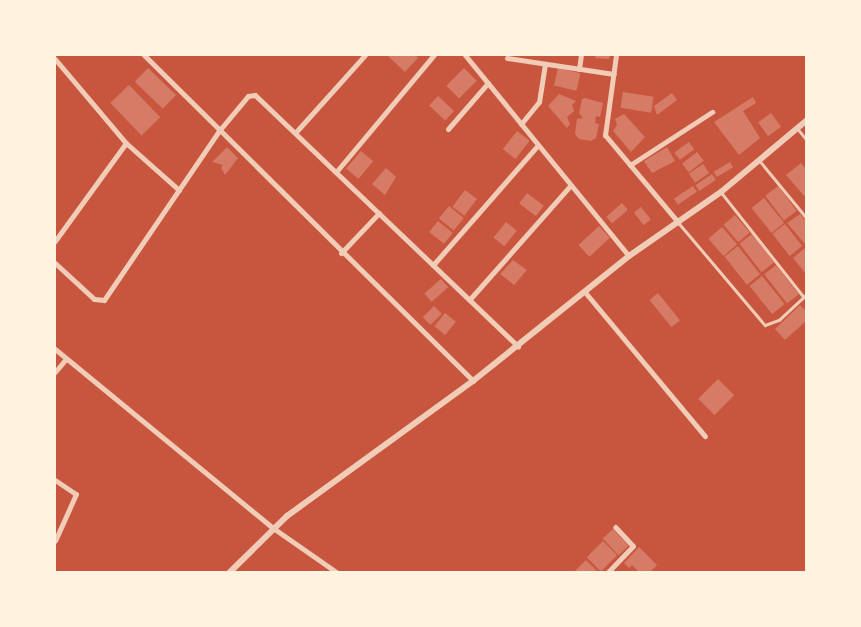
<!DOCTYPE html>
<html>
<head>
<meta charset="utf-8">
<style>
  body { margin:0 }
  #map { position:relative; width:861px; height:627px; overflow:hidden; background:#c8553d; font-family:Ubuntu,sans-serif }
  div>[style] { position:absolute }
  .building>* { inset:0; background:#d67c66; transform-origin:0 0 }
  .service>* { height:2.5px; margin:-1.25px; padding:0 1.25px; transform-origin:1.25px; border-radius:1.25px; background:#f1ccb7 }
  .minor>* { height:5px; margin:-2.5px; padding:0 2.5px; transform-origin:2.5px; border-radius:2.5px; background:#f1ccb7 }
  .tertiary>* { height:6px; margin:-3px; padding:0 3px; transform-origin:3px; border-radius:3px; background:#f1ccb7 }
  span { translate:-50% -50%; white-space:nowrap; text-align:center; line-height:1.15; -webkit-text-stroke:4.5px #fff3e0; paint-order:stroke }
  .frame { position:absolute; inset:0; border:56px solid #fff3e0; pointer-events:none }
</style>
</head>
<body>
<div id="map">
  <div class="building">
    <i style="clip-path:polygon(387px 55px,415px 55px,418px 58px,405px 72px)"></i>
    <i style="clip-path:polygon(596px 55px,610px 55px,609px 59px,595px 58px)"></i>
    <i style="left:148px;top:68px;width:39px;height:19px;rotate:44deg"></i>
    <i style="left:464px;top:68px;width:18px;height:25px;rotate:45deg"></i>
    <i style="left:558px;top:68px;width:23px;height:18px;rotate:13deg"></i>
    <i style="left:129px;top:85px;width:45px;height:26px;rotate:46deg"></i>
    <i style="left:623px;top:92px;width:31px;height:16px;rotate:9deg"></i>
    <i style="clip-path:polygon(672px 93px,677px 100px,657px 115px,654px 106px)"></i>
    <i style="clip-path:polygon(559px 94px,576px 101px,572px 105px,574px 111px,567px 117px,570px 124px,567px 128px,548px 106px)"></i>
    <i style="left:438px;top:96px;width:22px;height:13px;rotate:43deg"></i>
    <i style="clip-path:polygon(753px 97px,756px 103px,743px 111px,760px 138px,739px 155px,714px 122px)"></i>
    <i style="clip-path:polygon(585px 98px,603px 103px,600px 117px,596px 116px,595px 123px,599px 124px,596px 138px,591px 141px,579px 139px,575px 134px,577px 119px,583px 118px,579px 113px,582px 99px)"></i>
    <i style="left:771px;top:113px;width:17px;height:16px;rotate:54deg"></i>
    <i style="clip-path:polygon(624px 114px,645px 137px,631px 152px,613px 131px,617px 125px,615px 119px)"></i>
    <i style="left:517px;top:131px;width:16px;height:23px;rotate:38deg"></i>
    <i style="left:689px;top:142px;width:9px;height:18px;rotate:54deg"></i>
    <i style="clip-path:polygon(227px 147px,238px 158px,225px 175px,221px 168px,223px 165px,212px 162px)"></i>
    <i style="clip-path:polygon(667px 147px,675px 161px,652px 173px,644px 161px)"></i>
    <i style="left:361px;top:151px;width:16px;height:23px;rotate:40deg"></i>
    <i style="left:697px;top:152px;width:11px;height:19px;rotate:52deg"></i>
    <i style="left:730px;top:162px;width:6px;height:19px;rotate:59deg"></i>
    <i style="clip-path:polygon(801px 163px,806px 169px,806px 198px,786px 175px)"></i>
    <i style="left:703px;top:164px;width:11px;height:17px;rotate:56deg"></i>
    <i style="clip-path:polygon(386px 168px,396px 177px,385px 195px,372px 184px)"></i>
    <i style="left:712px;top:174px;width:7px;height:20px;rotate:56deg"></i>
    <i style="left:693px;top:186px;width:7px;height:23px;rotate:56deg"></i>
    <i style="left:778px;top:186px;width:31px;height:16px;rotate:53deg"></i>
    <i style="left:465px;top:190px;width:15px;height:21px;rotate:37deg"></i>
    <i style="left:527px;top:193px;width:21px;height:13px;rotate:37deg"></i>
    <i style="left:764px;top:198px;width:32px;height:16px;rotate:51deg"></i>
    <i style="left:622px;top:203px;width:9px;height:21px;rotate:49deg"></i>
    <i style="left:449px;top:206px;width:19px;height:16px;rotate:39deg"></i>
    <i style="left:641px;top:207px;width:16px;height:9px;rotate:52deg"></i>
    <i style="clip-path:polygon(800px 214px,806px 221px,805px 244px,787px 223px)"></i>
    <i style="left:735px;top:215px;width:23px;height:15px;rotate:50deg"></i>
    <i style="left:438px;top:221px;width:19px;height:14px;rotate:39deg"></i>
    <i style="left:506px;top:222px;width:14px;height:20px;rotate:39deg"></i>
    <i style="left:785px;top:224px;width:28px;height:16px;rotate:52deg"></i>
    <i style="left:599px;top:226px;width:16px;height:28px;rotate:47deg"></i>
    <i style="left:722px;top:227px;width:23px;height:18px;rotate:49deg"></i>
    <i style="left:752px;top:234px;width:36px;height:16px;rotate:52deg"></i>
    <i style="left:738px;top:246px;width:36px;height:17px;rotate:52deg"></i>
    <i style="clip-path:polygon(805px 248px,806px 249px,806px 274px,793px 258px)"></i>
    <i style="clip-path:polygon(513px 260px,527px 270px,514px 285px,500px 274px)"></i>
    <i style="left:776px;top:265px;width:37px;height:15px;rotate:52deg"></i>
    <i style="left:762px;top:276px;width:36px;height:16px;rotate:51deg"></i>
    <i style="left:441px;top:279px;width:11px;height:22px;rotate:49deg"></i>
    <i style="left:658px;top:293px;width:35px;height:11px;rotate:51deg"></i>
    <i style="clip-path:polygon(800px 305px,806px 311px,806px 321px,785px 340px,775px 329px)"></i>
    <i style="left:434px;top:306px;width:11px;height:16px;rotate:45deg"></i>
    <i style="left:445px;top:313px;width:14px;height:17px;rotate:39deg"></i>
    <i style="left:718px;top:379px;width:23px;height:28px;rotate:45deg"></i>
    <i style="left:613px;top:529px;width:23px;height:14px;rotate:47deg"></i>
    <i style="left:603px;top:541px;width:20px;height:23px;rotate:45deg"></i>
    <i style="clip-path:polygon(639px 547px,657px 565px,650px 572px,639px 572px,632px 565px,629px 568px,624px 563px)"></i>
    <i style="clip-path:polygon(586px 560px,598px 572px,574px 572px)"></i>
  </div>
  <div class="service">
    <i style="left:798px;top:129px;width:13px;rotate:51deg"></i>
    <i style="left:760px;top:161px;width:72px;rotate:50.6deg"></i>
    <i style="left:721px;top:192px;width:134px;rotate:51.7deg"></i>
    <i style="left:678px;top:222px;width:135px;rotate:49.8deg"></i>
    <i style="left:765px;top:325px;width:15px;rotate:-20deg"></i>
    <i style="left:779px;top:320px;width:37px;rotate:-43deg"></i>
  </div>
  <div class="minor">
    <i style="left:144px;top:55px;width:463px;rotate:44.7deg"></i>
    <i style="left:465px;top:55px;width:259px;rotate:50.8deg"></i>
    <i style="left:616px;top:55px;width:81px;rotate:97.8deg"></i>
    <i style="left:605px;top:135px;width:114px;rotate:50deg"></i>
    <i style="left:507px;top:58px;width:108px;rotate:8.5deg"></i>
    <i style="left:55px;top:59px;width:110px;rotate:49.8deg"></i>
    <i style="left:126px;top:143px;width:71px;rotate:41.6deg"></i>
    <i style="left:579px;top:69px;width:14px;rotate:-82deg"></i>
    <i style="left:521px;top:124px;width:28px;rotate:-51deg"></i>
    <i style="left:539px;top:102px;width:38px;rotate:-81deg"></i>
    <i style="left:448px;top:129px;width:61px;rotate:-49deg"></i>
    <i style="left:295px;top:133px;width:105px;rotate:-48.1deg"></i>
    <i style="left:630px;top:165px;width:98px;rotate:-32.9deg"></i>
    <i style="left:336px;top:172px;width:153px;rotate:-50.1deg"></i>
    <i style="left:55px;top:241px;width:121px;rotate:-54.1deg"></i>
    <i style="left:341px;top:253px;width:55px;rotate:-46.5deg"></i>
    <i style="left:55px;top:263px;width:53px;rotate:42.7deg"></i>
    <i style="left:94px;top:299px;width:10px;rotate:6deg"></i>
    <i style="left:104px;top:300px;width:203px;rotate:-55.8deg"></i>
    <i style="left:218px;top:132px;width:47px;rotate:-50.2deg"></i>
    <i style="left:248px;top:96px;width:7px;rotate:-8deg"></i>
    <i style="left:255px;top:95px;width:364px;rotate:43.7deg"></i>
    <i style="left:433px;top:265px;width:159px;rotate:-48.8deg"></i>
    <i style="left:584px;top:291px;width:189px;rotate:50.2deg"></i>
    <i style="left:470px;top:299px;width:152px;rotate:-48.5deg"></i>
    <i style="left:55px;top:349px;width:282px;rotate:39.4deg"></i>
    <i style="left:273px;top:528px;width:77px;rotate:34.9deg"></i>
    <i style="left:55px;top:372px;width:17px;rotate:-50deg"></i>
    <i style="left:55px;top:480px;width:25px;rotate:34deg"></i>
    <i style="left:76px;top:494px;width:51px;rotate:114.1deg"></i>
    <i style="left:608px;top:572px;width:36px;rotate:-46deg"></i>
    <i style="left:633px;top:546px;width:26px;rotate:-133deg"></i>
  </div>
  <div class="tertiary">
    <i style="left:230px;top:572px;width:80px;rotate:-44.5deg"></i>
    <i style="left:287px;top:516px;width:230px;rotate:-36deg"></i>
    <i style="left:473px;top:381px;width:200px;rotate:-38.7deg"></i>
    <i style="left:629px;top:256px;width:112px;rotate:-34.8deg"></i>
    <i style="left:721px;top:192px;width:111px;rotate:-39.9deg"></i>
  </div>
  <div class="frame"></div>
</div>
</body>
</html>
